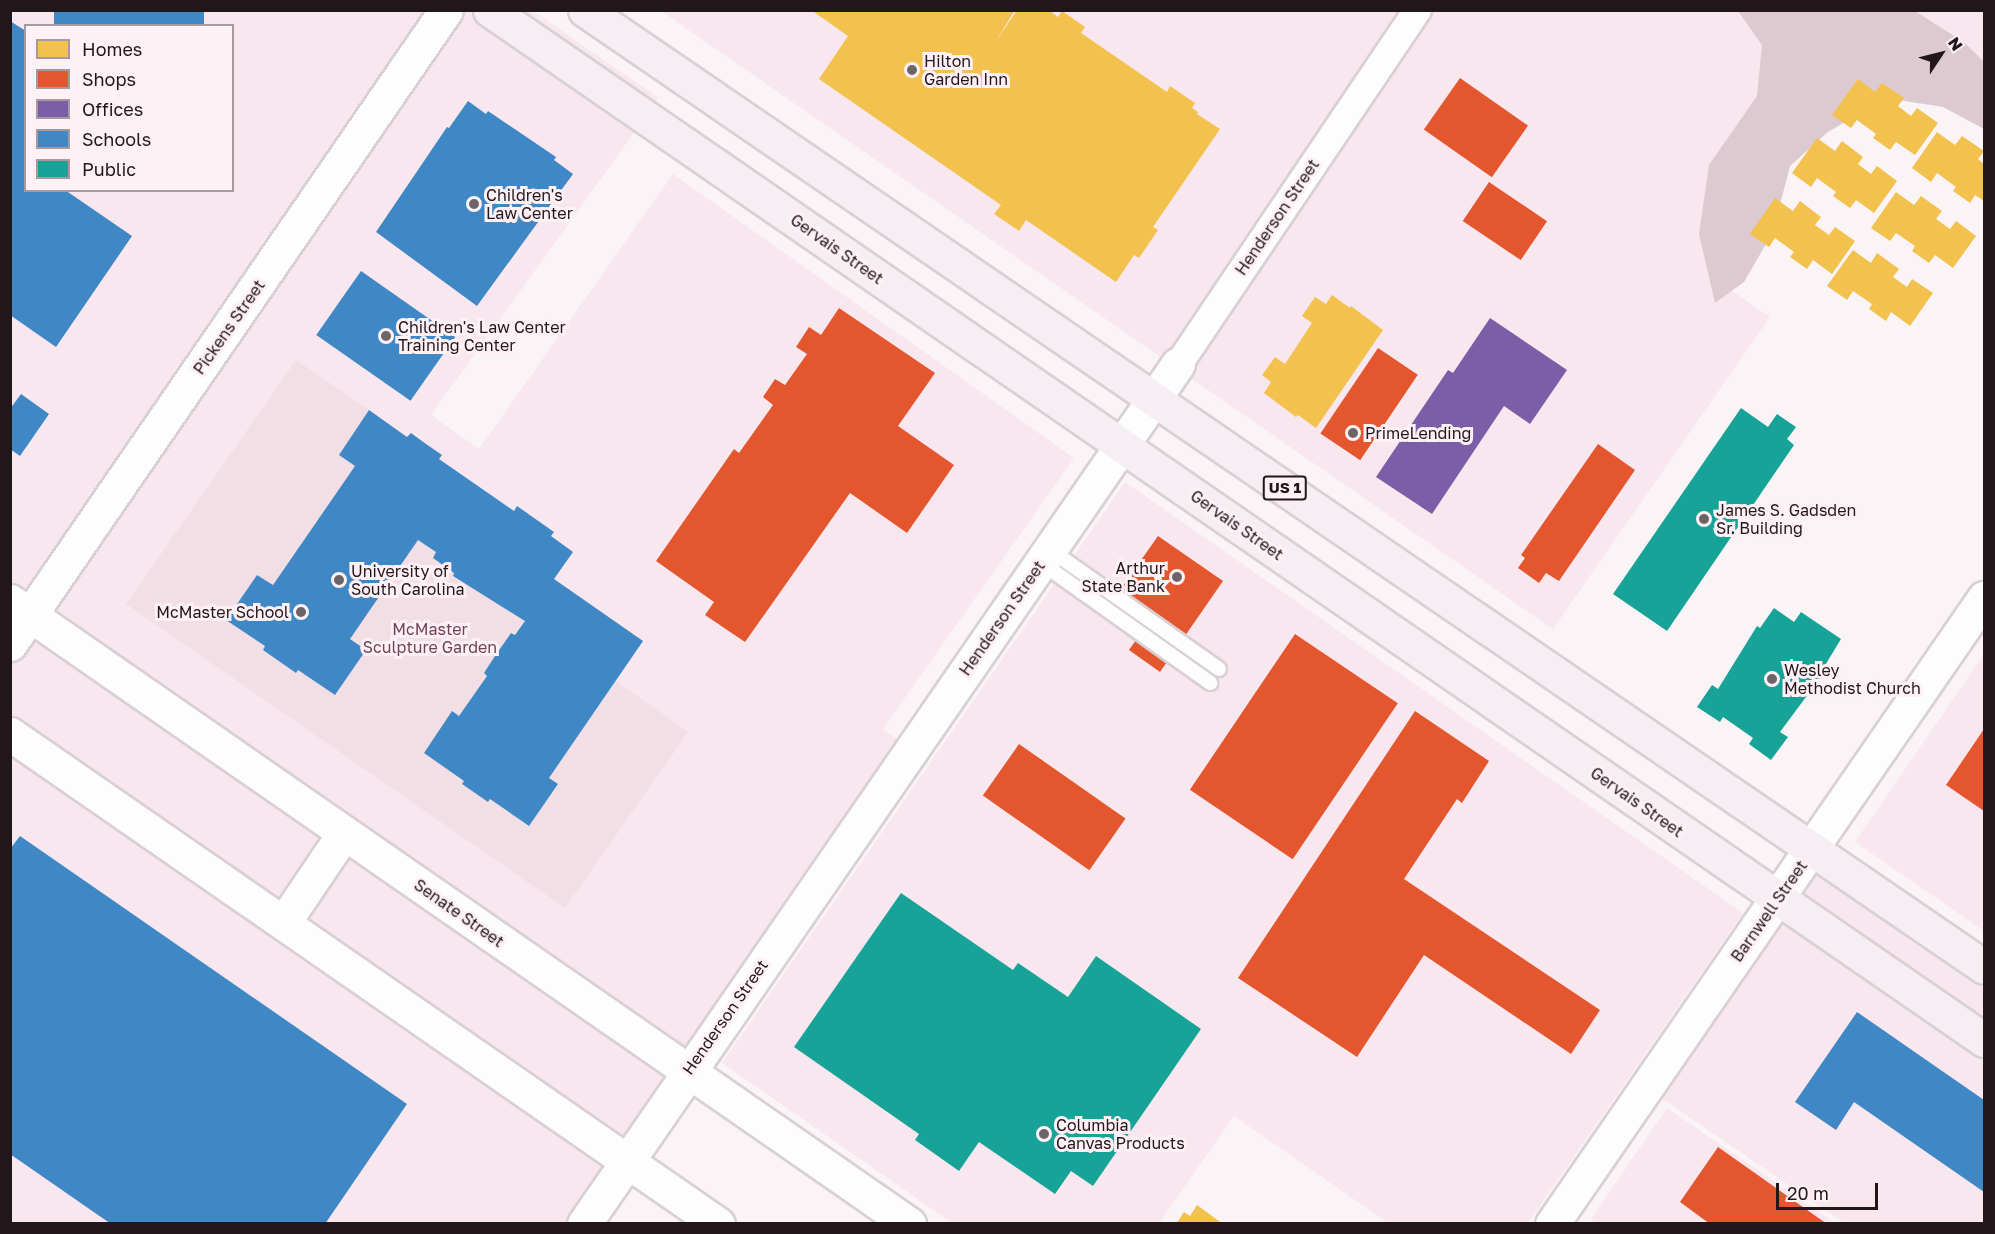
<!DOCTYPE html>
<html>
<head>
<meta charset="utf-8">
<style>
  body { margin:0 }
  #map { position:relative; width:1995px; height:1234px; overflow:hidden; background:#fbf4f7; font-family:"Golos Text",sans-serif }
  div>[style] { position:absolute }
  .built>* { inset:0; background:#f8e7ee }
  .green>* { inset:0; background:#f2dfe6 }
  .forest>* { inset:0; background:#ddc9d0 }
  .homes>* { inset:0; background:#f2c14e }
  .shops>* { inset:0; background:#e4572e; transform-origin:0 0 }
  .offices>* { inset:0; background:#7b5ea7 }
  .schools>* { inset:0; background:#3f88c5; transform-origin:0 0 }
  .public>* { inset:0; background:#17a398 }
  .roads { filter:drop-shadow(2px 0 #d9d0d4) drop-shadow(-2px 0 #d9d0d4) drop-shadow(0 2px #d9d0d4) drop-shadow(0 -2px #d9d0d4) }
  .lane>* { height:14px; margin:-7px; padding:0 7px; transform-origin:7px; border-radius:7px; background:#fefdfe }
  .street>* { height:27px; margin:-13.5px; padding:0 13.5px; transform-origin:13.5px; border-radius:13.5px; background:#fefdfe }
  .secondary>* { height:33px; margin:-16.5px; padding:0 16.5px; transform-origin:16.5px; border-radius:16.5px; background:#fefdfe }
  .primary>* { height:33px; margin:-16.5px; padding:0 16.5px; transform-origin:16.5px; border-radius:16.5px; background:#f6eef2 }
  .dots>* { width:16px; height:16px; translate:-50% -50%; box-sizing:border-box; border:3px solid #fef1f6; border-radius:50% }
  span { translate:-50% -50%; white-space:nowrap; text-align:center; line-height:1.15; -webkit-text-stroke:6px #fef1f6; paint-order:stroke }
  .shield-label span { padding:2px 4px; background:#fef1f6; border:2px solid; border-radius:4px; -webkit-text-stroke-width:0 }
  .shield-label { font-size:15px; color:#21171b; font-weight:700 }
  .poi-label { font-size:16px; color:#21171b }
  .left { translate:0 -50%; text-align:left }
  .right { translate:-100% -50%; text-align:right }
  .street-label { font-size:16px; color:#21171b }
  .park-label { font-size:16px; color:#714358 }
  .frame { position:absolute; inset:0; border:12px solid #21171b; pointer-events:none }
  .legend { position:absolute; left:24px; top:24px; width:210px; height:168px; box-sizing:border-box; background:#fef1f6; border:2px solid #a69a9e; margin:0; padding:8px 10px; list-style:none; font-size:18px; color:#21171b }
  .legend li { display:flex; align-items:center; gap:12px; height:30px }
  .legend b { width:30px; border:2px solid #a69a9e }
  .north { position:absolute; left:1911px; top:24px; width:60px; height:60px; -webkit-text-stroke:4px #fef1f6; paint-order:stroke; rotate:55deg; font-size:16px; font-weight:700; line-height:24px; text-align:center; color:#21171b }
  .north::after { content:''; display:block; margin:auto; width:21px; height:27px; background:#21171b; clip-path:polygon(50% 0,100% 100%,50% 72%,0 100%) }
  .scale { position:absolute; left:1776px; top:1183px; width:102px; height:27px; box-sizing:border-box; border:3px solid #21171b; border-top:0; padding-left:8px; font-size:18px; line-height:21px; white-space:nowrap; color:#21171b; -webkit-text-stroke:4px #fef1f6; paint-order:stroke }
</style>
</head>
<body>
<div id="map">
  <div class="built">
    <i style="clip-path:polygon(evenodd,10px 11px,533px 11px,659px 98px,431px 415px,479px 449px,673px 174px,1074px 458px,883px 729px,904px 744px,573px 1223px,11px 1223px,10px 11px,26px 26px,232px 26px,232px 190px,26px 190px,26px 26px)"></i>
    <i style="clip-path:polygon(661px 11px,1984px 11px,1984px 112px,1874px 37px,1709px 275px,1770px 317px,1553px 629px)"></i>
    <i style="clip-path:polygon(1125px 482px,1743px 913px,1528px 1223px,1388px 1223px,1234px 1116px,1159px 1223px,952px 1223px,722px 1063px)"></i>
    <i style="clip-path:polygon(1984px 654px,1984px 931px,1855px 842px)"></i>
    <i style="clip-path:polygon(1809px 869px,1984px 989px,1984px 1223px,1844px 1223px,1655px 1094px)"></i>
    <i style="clip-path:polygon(1667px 1108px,1835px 1223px,1597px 1224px,1591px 1219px)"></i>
  </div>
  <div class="green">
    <i style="clip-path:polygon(296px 360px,369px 410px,339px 455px,355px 466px,273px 585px,257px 575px,227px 620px,265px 646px,263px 650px,296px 673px,298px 670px,335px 695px,366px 650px,350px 639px,418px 540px,436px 552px,433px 558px,454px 573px,453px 576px,525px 621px,515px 635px,511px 633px,495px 656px,484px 673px,487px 676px,459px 716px,452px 712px,464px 781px,462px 784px,488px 802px,490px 799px,528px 826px,558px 785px,549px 778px,616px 681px,688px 732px,565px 908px,126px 604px)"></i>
  </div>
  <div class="forest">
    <i style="clip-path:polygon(1738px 11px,1915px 11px,1965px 43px,1984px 62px,1984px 129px,1943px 107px,1886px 98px,1828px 132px,1790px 166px,1773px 232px,1744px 282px,1715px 303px,1699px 234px,1709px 165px,1757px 96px,1762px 45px)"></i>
  </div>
  <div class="homes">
    <i style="clip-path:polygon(811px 10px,1015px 10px,995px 43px,1017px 10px,1049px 10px,1058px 17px,1062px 11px,1085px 27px,1081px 33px,1167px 92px,1170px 86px,1195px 103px,1192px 108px,1198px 112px,1197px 114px,1220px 129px,1153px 227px,1158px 230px,1139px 258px,1134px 255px,1116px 282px,1026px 220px,1019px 231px,994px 214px,1001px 205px,819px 79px,848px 36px)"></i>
    <i style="clip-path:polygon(1858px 79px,1875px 92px,1882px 83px,1904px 98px,1898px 106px,1911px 116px,1917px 108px,1938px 123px,1915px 155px,1896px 142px,1890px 150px,1873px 138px,1876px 134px,1857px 120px,1851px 128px,1832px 115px)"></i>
    <i style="clip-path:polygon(1937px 132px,1955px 145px,1962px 136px,1984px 151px,1978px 159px,1984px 164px,1984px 201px,1975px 195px,1970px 203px,1953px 191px,1956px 187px,1937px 173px,1931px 182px,1912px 168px)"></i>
    <i style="clip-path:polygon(1817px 138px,1835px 151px,1842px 141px,1863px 157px,1858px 164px,1871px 174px,1877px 166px,1897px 181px,1874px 213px,1856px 200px,1850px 208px,1833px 196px,1836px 192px,1817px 178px,1811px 187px,1792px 173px)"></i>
    <i style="clip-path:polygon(1896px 192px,1914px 205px,1921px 196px,1942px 211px,1936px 219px,1950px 229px,1956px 221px,1976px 236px,1953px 268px,1935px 255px,1929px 263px,1912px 251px,1915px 246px,1896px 233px,1890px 241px,1871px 228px)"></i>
    <i style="clip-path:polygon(1775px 198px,1793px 211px,1800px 201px,1821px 217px,1815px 225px,1829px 235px,1835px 227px,1855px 241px,1832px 274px,1813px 260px,1807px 269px,1790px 257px,1794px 252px,1775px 238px,1769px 247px,1750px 234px)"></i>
    <i style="clip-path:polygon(1853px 250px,1871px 263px,1877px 253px,1899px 269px,1893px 277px,1907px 287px,1912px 279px,1933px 293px,1910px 326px,1891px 312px,1886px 321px,1869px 309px,1872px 304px,1853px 291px,1847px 300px,1827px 286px)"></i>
    <i style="clip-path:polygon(1332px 295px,1350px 308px,1351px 306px,1383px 330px,1316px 428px,1298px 415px,1296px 417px,1264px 393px,1271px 382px,1262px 375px,1275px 357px,1285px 364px,1312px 323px,1302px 316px,1315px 297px,1326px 304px)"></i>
    <i style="clip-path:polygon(1197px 1205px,1223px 1224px,1176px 1224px,1184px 1212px,1190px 1216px)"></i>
  </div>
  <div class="shops">
    <i style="left:1460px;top:78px;width:83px;height:63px;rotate:35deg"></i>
    <i style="left:1489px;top:182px;width:70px;height:47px;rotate:34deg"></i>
    <i style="clip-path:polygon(839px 308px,935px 373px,898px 426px,954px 465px,907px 533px,850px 493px,745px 642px,705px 615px,714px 602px,656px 561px,734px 449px,739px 453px,773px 405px,763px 397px,775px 379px,785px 385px,807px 354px,796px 347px,809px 327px,821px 335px)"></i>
    <i style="left:1378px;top:348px;width:48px;height:103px;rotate:34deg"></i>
    <i style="clip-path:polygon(1598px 444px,1635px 470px,1559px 581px,1546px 573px,1539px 583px,1518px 568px,1525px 558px,1521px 555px)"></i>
    <i style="clip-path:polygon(1158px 536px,1223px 581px,1160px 672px,1129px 650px,1154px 614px,1120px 590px)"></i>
    <i style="left:1295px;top:634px;width:124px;height:188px;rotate:34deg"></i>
    <i style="clip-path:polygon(1415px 711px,1489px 761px,1462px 803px,1457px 799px,1404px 879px,1600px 1010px,1571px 1054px,1424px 955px,1357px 1057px,1238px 978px)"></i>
    <i style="clip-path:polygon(1984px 729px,1984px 811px,1946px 785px)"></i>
    <i style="left:1019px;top:744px;width:130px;height:63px;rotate:35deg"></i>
    <i style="clip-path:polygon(1718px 1147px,1827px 1224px,1710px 1224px,1680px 1202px)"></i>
  </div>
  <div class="offices">
    <i style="clip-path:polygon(1490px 318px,1567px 370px,1530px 424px,1504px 406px,1432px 514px,1376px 477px,1448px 370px,1453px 373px)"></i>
  </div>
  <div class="schools">
    <i style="left:54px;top:10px;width:150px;height:19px"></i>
    <i style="clip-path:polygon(10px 21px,26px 31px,26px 190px,65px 190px,132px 236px,56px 347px,10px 315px)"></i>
    <i style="clip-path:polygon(468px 101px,486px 114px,488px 111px,556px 157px,554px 160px,573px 174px,477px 306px,376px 232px,447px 127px,449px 128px)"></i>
    <i style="left:361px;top:271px;width:115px;height:78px;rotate:35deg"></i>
    <i style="clip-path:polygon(21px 394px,49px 414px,20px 456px,10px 449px,10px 409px)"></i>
    <i style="clip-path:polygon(369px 410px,407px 437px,411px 433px,426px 444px,442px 455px,439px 459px,514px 511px,517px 506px,554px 532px,551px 536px,573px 552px,554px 579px,643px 641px,549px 778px,558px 784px,529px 826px,490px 799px,488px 802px,462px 784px,464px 781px,424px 753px,452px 711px,459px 716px,487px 676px,484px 673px,495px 656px,511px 633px,515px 635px,525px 621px,453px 576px,454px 573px,433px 558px,436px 552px,418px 540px,350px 639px,366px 650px,335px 695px,298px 670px,296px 673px,263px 650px,265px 646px,226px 620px,257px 575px,273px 585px,355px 466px,339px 455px)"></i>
    <i style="clip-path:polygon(20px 836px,407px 1104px,325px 1224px,111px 1224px,10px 1154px,10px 849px)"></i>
    <i style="clip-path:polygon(1857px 1012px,1984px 1100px,1984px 1192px,1854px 1102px,1836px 1130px,1795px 1102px)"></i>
  </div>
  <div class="public">
    <i style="clip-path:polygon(1741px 408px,1768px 427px,1777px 414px,1796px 427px,1787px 439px,1794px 445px,1667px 631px,1613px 594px)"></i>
    <i style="clip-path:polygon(1774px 608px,1794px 622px,1801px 612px,1841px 639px,1821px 672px,1823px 674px,1780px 732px,1788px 737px,1771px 760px,1749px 744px,1753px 738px,1723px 717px,1720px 722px,1697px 707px,1712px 685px,1718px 689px,1757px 626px,1760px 628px)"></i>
    <i style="clip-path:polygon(901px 893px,1013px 970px,1018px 963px,1068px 997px,1096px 956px,1201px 1029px,1093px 1186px,1071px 1171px,1055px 1194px,979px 1142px,959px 1171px,915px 1140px,919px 1134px,794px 1047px)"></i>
  </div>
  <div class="roads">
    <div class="lane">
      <i style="left:1049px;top:549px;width:208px;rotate:35.2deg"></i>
      <i style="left:1040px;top:562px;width:209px;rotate:35.4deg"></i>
    </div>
    <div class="street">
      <i style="left:1178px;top:364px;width:427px;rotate:-56deg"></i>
    </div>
    <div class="secondary">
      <i style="left:10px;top:601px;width:1094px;rotate:34.72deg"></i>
      <i style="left:10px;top:644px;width:769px;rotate:-55.48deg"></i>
      <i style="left:10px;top:734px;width:861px;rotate:34.69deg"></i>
      <i style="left:284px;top:922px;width:107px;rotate:-56deg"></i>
      <i style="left:584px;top:1224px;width:1045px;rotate:-55.37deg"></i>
      <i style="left:1552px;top:1224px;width:761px;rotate:-55.39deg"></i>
    </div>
    <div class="primary">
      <i style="left:490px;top:10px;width:1815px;rotate:34.58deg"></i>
      <i style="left:585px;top:10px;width:1695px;rotate:34.37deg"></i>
    </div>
  </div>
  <div class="dots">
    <i style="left:912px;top:70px;background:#6d6468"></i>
    <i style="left:474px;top:204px;background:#6d6468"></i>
    <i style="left:386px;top:336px;background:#6d6468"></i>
    <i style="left:1353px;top:433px;background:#6d6468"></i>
    <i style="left:1704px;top:519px;background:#6d6468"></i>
    <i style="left:1177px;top:577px;background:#6d6468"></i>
    <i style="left:339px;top:580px;background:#6d6468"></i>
    <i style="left:301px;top:612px;background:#6d6468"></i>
    <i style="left:1772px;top:679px;background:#6d6468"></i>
    <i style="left:1044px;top:1134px;background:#6d6468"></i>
  </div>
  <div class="shield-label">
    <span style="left:1285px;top:488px">US 1</span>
  </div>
  <div class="poi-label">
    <span class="left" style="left:924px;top:70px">Hilton<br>Garden Inn</span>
    <span class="left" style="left:486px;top:204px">Children's<br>Law Center</span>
    <span class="left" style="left:398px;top:336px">Children's Law Center<br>Training Center</span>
    <span class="left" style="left:1365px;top:433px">PrimeLending</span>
    <span class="left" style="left:1716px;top:519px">James S. Gadsden<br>Sr. Building</span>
    <span class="right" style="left:1165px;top:577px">Arthur<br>State Bank</span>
    <span class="left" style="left:351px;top:580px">University of<br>South Carolina</span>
    <span class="right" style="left:289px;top:612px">McMaster School</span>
    <span class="left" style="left:1784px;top:679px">Wesley<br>Methodist Church</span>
    <span class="left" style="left:1056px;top:1134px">Columbia<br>Canvas Products</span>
  </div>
  <div class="street-label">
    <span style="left:1277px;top:217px;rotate:-56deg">Henderson Street</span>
    <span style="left:837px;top:249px;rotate:35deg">Gervais Street</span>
    <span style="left:229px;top:327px;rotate:-55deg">Pickens Street</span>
    <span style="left:1237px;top:525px;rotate:35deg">Gervais Street</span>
    <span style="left:1002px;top:618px;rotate:-55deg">Henderson Street</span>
    <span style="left:1637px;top:802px;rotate:35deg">Gervais Street</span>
    <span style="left:1769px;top:911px;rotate:-55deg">Barnwell Street</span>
    <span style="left:459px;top:913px;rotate:35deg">Senate Street</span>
    <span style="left:725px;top:1017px;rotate:-55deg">Henderson Street</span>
  </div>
  <div class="park-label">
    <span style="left:430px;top:638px">McMaster<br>Sculpture Garden</span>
  </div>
  <div class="frame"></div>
  <ul class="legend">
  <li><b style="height:16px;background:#f2c14e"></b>Homes</li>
  <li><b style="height:16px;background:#e4572e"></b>Shops</li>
  <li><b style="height:16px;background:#7b5ea7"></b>Offices</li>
  <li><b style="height:16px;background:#3f88c5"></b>Schools</li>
  <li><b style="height:16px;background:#17a398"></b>Public</li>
  </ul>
  <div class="north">N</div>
  <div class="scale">20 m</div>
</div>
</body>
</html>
